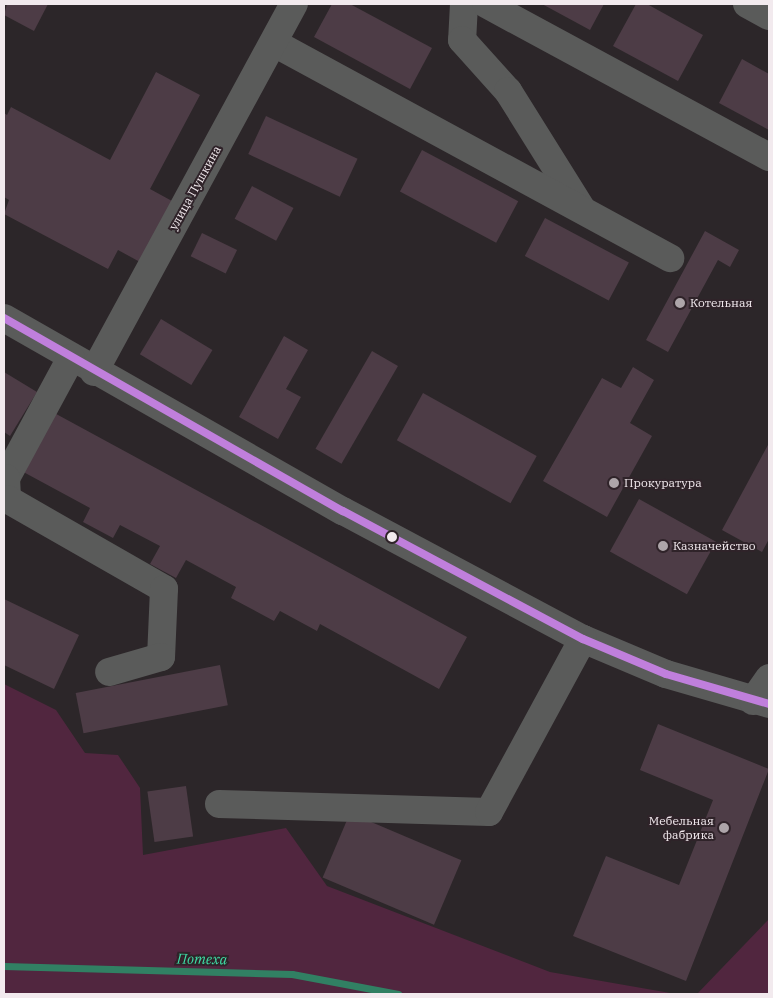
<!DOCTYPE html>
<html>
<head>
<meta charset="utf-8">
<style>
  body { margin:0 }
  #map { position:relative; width:773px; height:998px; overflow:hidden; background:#2c2629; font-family:"IBM Plex Serif",serif }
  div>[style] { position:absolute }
  .green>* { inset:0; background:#51263f }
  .stream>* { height:7px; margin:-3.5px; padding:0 3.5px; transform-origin:3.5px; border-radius:3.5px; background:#318063 }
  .building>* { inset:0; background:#4d3c46; transform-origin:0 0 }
  .minor>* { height:28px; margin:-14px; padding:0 14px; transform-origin:14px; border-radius:14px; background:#5a5b5a }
  .bus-1>* { height:8px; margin:-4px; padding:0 4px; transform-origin:4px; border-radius:4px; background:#c07fdc }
  .dots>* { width:14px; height:14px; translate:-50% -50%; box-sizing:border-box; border:2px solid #2f2329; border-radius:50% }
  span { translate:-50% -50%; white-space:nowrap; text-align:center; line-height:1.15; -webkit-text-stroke:4px #2f2329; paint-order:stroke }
  .street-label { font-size:12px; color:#f2eaee }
  .poi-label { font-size:12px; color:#f2eaee }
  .left { translate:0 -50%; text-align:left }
  .right { translate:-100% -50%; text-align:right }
  .water-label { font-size:14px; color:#3fdea7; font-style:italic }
  .frame { position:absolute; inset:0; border:5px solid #f2eaee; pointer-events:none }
</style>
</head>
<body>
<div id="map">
  <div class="green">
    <i style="clip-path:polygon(4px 684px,56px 710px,85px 753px,118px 755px,140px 788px,143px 855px,286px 828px,327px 886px,550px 972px,676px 994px,4px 994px)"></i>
    <i style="clip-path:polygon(769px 919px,769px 994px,697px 994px)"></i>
  </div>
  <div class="stream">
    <i style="left:4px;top:966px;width:288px;rotate:1.6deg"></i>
    <i style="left:292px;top:974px;width:108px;rotate:10.7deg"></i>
  </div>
  <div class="building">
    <i style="clip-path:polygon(7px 4px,48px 4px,34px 31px,4px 15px)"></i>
    <i style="clip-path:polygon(332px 4px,350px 4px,432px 48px,410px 89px,314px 37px)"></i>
    <i style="clip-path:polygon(542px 4px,604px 4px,590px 30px)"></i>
    <i style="clip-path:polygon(636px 4px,647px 4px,703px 35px,678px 81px,613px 46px)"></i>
    <i style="clip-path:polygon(742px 59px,769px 74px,769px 130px,719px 103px)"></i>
    <i style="clip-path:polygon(156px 72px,200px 95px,150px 189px,172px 201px,140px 262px,118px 250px,108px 269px,4px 214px,9px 200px,4px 197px,4px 113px,7px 115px,11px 107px,110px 160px)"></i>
    <i style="left:266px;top:116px;width:101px;height:42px;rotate:25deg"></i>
    <i style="left:422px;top:150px;width:109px;height:47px;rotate:28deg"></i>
    <i style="left:252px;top:186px;width:47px;height:37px;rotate:28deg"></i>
    <i style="left:545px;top:218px;width:95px;height:43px;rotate:28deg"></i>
    <i style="clip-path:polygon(705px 231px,739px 250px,730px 267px,718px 260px,668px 352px,646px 340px)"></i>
    <i style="left:202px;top:233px;width:39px;height:26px;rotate:26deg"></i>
    <i style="left:161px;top:319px;width:60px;height:41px;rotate:31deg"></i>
    <i style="clip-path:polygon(284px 336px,308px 350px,286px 389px,301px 397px,278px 439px,239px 417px)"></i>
    <i style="left:372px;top:351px;width:30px;height:113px;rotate:30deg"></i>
    <i style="clip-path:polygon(633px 367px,654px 380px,630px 423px,652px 436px,607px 517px,543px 481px,602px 378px,621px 388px)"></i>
    <i style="clip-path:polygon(4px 372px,37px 392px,10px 436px,4px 432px)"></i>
    <i style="left:423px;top:393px;width:130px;height:54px;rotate:29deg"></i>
    <i style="clip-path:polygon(47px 409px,467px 637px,439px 689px,320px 624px,317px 631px,280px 611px,274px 621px,231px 598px,236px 587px,186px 560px,176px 578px,150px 564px,160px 546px,120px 525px,113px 538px,83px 522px,90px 508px,16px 468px)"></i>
    <i style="clip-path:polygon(769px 443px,769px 539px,762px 552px,722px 530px)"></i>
    <i style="left:639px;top:499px;width:88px;height:60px;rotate:29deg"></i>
    <i style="clip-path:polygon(4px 599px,79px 635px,54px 689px,4px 665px)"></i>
    <i style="left:220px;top:665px;width:41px;height:147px;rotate:79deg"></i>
    <i style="clip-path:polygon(658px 724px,769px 769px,686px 981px,573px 936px,606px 856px,679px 885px,713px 800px,640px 770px)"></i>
    <i style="left:186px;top:786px;width:51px;height:39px;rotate:82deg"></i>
    <i style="left:350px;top:813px;width:121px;height:70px;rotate:23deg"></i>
  </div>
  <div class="minor">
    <i style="left:464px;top:4px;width:36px;rotate:93deg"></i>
    <i style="left:462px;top:40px;width:69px;rotate:48deg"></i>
    <i style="left:508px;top:91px;width:138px;rotate:58deg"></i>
    <i style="left:486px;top:4px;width:322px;rotate:28.4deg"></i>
    <i style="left:747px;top:4px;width:25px;rotate:29deg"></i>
    <i style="left:274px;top:43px;width:451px;rotate:28.5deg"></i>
    <i style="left:4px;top:318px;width:390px;rotate:29.7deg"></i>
    <i style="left:343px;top:511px;width:272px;rotate:28.1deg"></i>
    <i style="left:583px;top:639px;width:90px;rotate:22.9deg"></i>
    <i style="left:666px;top:674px;width:107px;rotate:16.2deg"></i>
    <i style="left:71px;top:358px;width:136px;rotate:118.4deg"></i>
    <i style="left:6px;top:478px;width:21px;rotate:87deg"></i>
    <i style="left:7px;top:499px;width:181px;rotate:29.8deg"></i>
    <i style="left:164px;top:589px;width:68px;rotate:92.5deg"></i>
    <i style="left:161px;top:657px;width:54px;rotate:163.9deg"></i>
    <i style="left:94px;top:372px;width:419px;rotate:-61.5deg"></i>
    <i style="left:753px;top:701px;width:28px;rotate:-55deg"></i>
    <i style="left:219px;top:804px;width:270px;rotate:1.7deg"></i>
    <i style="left:489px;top:812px;width:197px;rotate:-61.5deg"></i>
  </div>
  <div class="bus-1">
    <i style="left:4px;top:318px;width:390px;rotate:29.7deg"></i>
    <i style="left:343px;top:511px;width:272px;rotate:28.1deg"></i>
    <i style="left:583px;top:639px;width:90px;rotate:22.9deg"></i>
    <i style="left:666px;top:674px;width:107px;rotate:16.2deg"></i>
  </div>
  <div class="dots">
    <i style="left:680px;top:303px;background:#ada5a9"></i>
    <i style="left:614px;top:483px;background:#ada5a9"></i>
    <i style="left:392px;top:537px;background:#f2eaee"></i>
    <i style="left:663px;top:546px;background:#ada5a9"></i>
    <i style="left:724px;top:828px;background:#ada5a9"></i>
  </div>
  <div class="street-label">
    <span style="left:195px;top:188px;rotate:-61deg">улица Пушкина</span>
  </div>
  <div class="poi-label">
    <span class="left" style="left:690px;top:303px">Котельная</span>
    <span class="left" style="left:624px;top:483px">Прокуратура</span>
    <span class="left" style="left:673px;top:546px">Казначейство</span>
    <span class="right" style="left:714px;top:828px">Мебельная<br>фабрика</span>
  </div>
  <div class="water-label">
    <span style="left:202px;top:959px;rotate:1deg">Потеха</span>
  </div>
  <div class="frame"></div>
</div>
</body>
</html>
